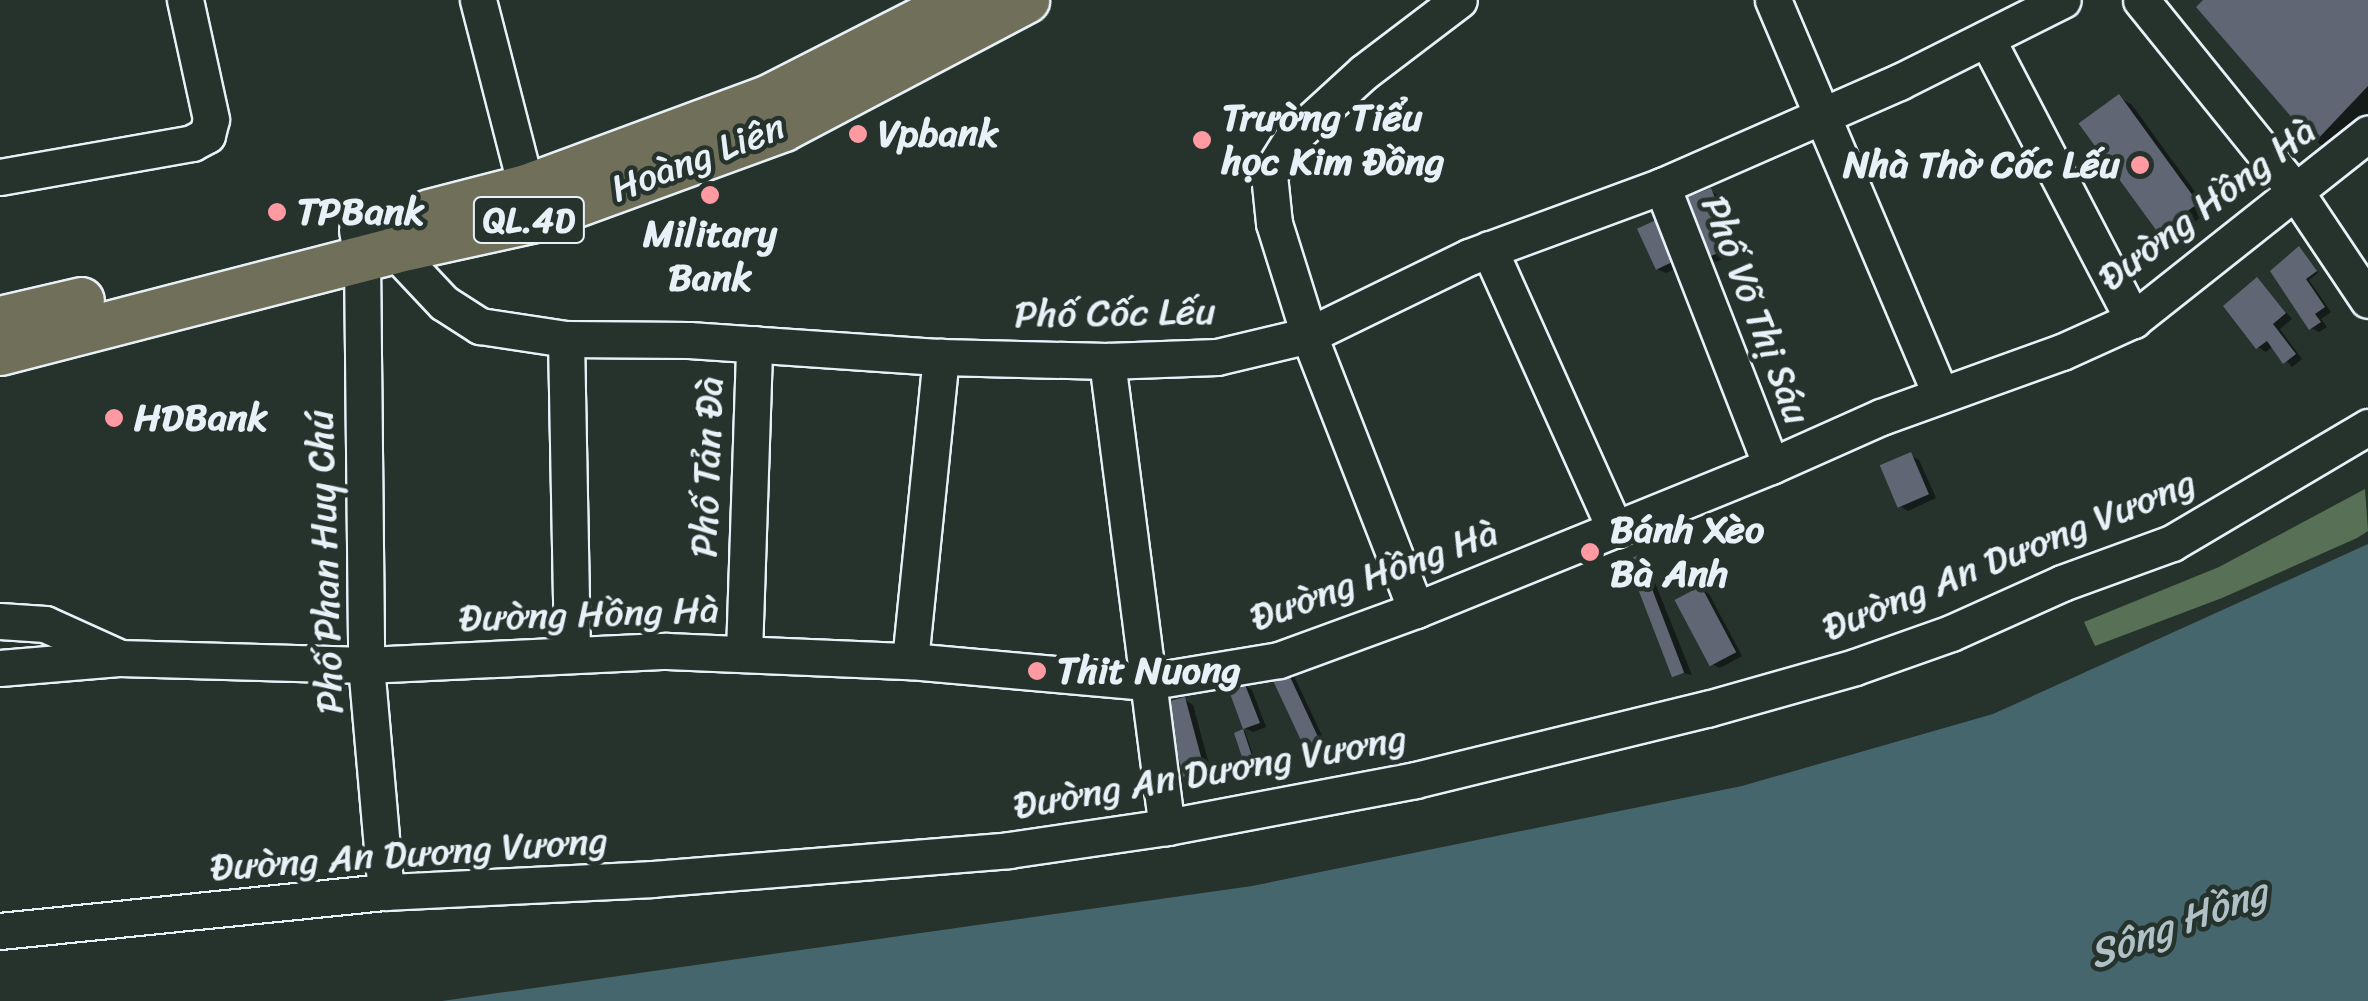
<!DOCTYPE html>
<html>
<head>
<meta charset="utf-8">
<style>
  body { margin:0 }
  #map { position:relative; width:2368px; height:1001px; overflow:hidden; background:#26332d; font-family:Sriracha,sans-serif }
  div>[style] { position:absolute }
  .green>* { inset:0; background:#587156 }
  .water>* { inset:0; background:#46666d }
  .shadow>* { inset:0; background:#0007 }
  .building>* { inset:0; background:#606674; transform-origin:0 0 }
  .roads { filter:drop-shadow(2px 0 #e8f1f8) drop-shadow(-2px 0 #e8f1f8) drop-shadow(0 2px #e8f1f8) drop-shadow(0 -2px #e8f1f8) }
  .minor>* { height:35px; margin:-17.5px; padding:0 17.5px; transform-origin:17.5px; border-radius:17.5px; background:#26332d }
  .major>* { height:45px; margin:-22.5px; padding:0 22.5px; transform-origin:22.5px; border-radius:22.5px; background:#706f59 }
  .dots>* { width:28px; height:28px; translate:-50% -50%; box-sizing:border-box; border:5px solid #26332d; border-radius:50% }
  span { translate:-50% -50%; white-space:nowrap; text-align:center; line-height:1.15; -webkit-text-stroke:9px #26332d; paint-order:stroke }
  .shield-label span { padding:2px 8px; background:#26332d; border:2px solid; border-radius:8px; -webkit-text-stroke-width:0 }
  .shield-label { font-size:35px; color:#e8f1f8; font-weight:700 }
  .poi-label { font-size:38px; color:#e8f1f8; font-weight:700 }
  .left { translate:0 -50%; text-align:left }
  .right { translate:-100% -50%; text-align:right }
  .street-label { font-size:38px; color:#e8f1f8 }
  .water-label { font-size:40px; color:#afc0c7; font-style:italic }
</style>
</head>
<body>
<div id="map">
  <div class="green">
    <i style="clip-path:polygon(2365px 489px,2368px 531px,2357px 538px,2222px 598px,2095px 646px,2084px 622px,2219px 567px)"></i>
  </div>
  <div class="water">
    <i style="clip-path:polygon(2368px 544px,2368px 1001px,442px 1001px,1252px 886px,1742px 786px,1993px 714px)"></i>
  </div>
  <div class="shadow">
    <i style="clip-path:polygon(2206px 0,2368px 0,2368px 113px,2332px 151px,2315px 141px)"></i>
    <i style="clip-path:polygon(2120px 98px,2132px 105px,2209px 211px,2173px 238px,2161px 231px)"></i>
    <i style="clip-path:polygon(1711px 191px,1719px 196px,1742px 251px,1716px 262px,1707px 257px)"></i>
    <i style="clip-path:polygon(1656px 223px,1664px 228px,1682px 266px,1666px 273px,1657px 269px)"></i>
    <i style="clip-path:polygon(2316px 237px,2350px 300px,2342px 295px,2308px 242px)"></i>
    <i style="clip-path:polygon(2302px 251px,2318px 273px,2309px 280px,2331px 312px,2321px 319px,2327px 327px,2319px 332px,2311px 328px)"></i>
    <i style="clip-path:polygon(2258px 280px,2292px 319px,2280px 329px,2302px 359px,2292px 367px,2273px 346px,2266px 352px,2258px 347px)"></i>
    <i style="clip-path:polygon(1910px 455px,1919px 460px,1936px 498px,1908px 511px,1900px 506px)"></i>
    <i style="clip-path:polygon(1639px 558px,1647px 563px,1692px 675px,1674px 671px)"></i>
    <i style="clip-path:polygon(1701px 589px,1709px 594px,1742px 656px,1720px 668px,1712px 664px)"></i>
    <i style="clip-path:polygon(1285px 669px,1293px 674px,1326px 744px,1314px 750px,1306px 746px)"></i>
    <i style="clip-path:polygon(1244px 685px,1252px 690px,1266px 727px,1253px 732px,1245px 728px)"></i>
    <i style="clip-path:polygon(1185px 700px,1193px 705px,1212px 775px,1193px 780px,1185px 775px)"></i>
    <i style="clip-path:polygon(1245px 731px,1260px 776px,1254px 778px,1237px 734px)"></i>
  </div>
  <div class="building">
    <i style="clip-path:polygon(2203px 0,2368px 0,2368px 86px,2314px 143px,2196px 7px)"></i>
    <i style="left:2119px;top:94px;width:135px;height:50px;rotate:54deg"></i>
    <i style="left:1711px;top:188px;width:63px;height:33px;rotate:68deg"></i>
    <i style="left:1656px;top:220px;width:45px;height:21px;rotate:65deg"></i>
    <i style="clip-path:polygon(2299px 246px,2317px 271px,2306px 279px,2325px 307px,2315px 314px,2321px 322px,2309px 330px,2270px 271px)"></i>
    <i style="clip-path:polygon(2257px 277px,2286px 313px,2273px 324px,2296px 354px,2283px 364px,2267px 341px,2256px 349px,2223px 306px)"></i>
    <i style="left:1911px;top:452px;width:46px;height:34px;rotate:67deg"></i>
    <i style="left:1639px;top:555px;width:126px;height:13px;rotate:69deg"></i>
    <i style="left:1701px;top:586px;width:75px;height:30px;rotate:62deg"></i>
    <i style="left:1285px;top:666px;width:81px;height:17px;rotate:65deg"></i>
    <i style="clip-path:polygon(1244px 682px,1260px 723px,1243px 729px,1258px 774px,1249px 778px,1234px 733px,1243px 729px,1228px 688px)"></i>
    <i style="left:1185px;top:697px;width:77px;height:22px;rotate:75deg"></i>
  </div>
  <div class="roads">
    <div class="minor">
      <i style="left:478px;top:0;width:193px;rotate:75.6deg"></i>
      <i style="left:1773px;top:0;width:429px;rotate:67deg"></i>
      <i style="left:2141px;top:0;width:245px;rotate:51.1deg"></i>
      <i style="left:2295px;top:191px;width:131px;rotate:56.2deg"></i>
      <i style="left:1987px;top:39px;width:317px;rotate:62.5deg"></i>
      <i style="left:0;top:177px;width:195px;rotate:-10deg"></i>
      <i style="left:192px;top:143px;width:17px;rotate:-28deg"></i>
      <i style="left:207px;top:135px;width:16px;rotate:-76deg"></i>
      <i style="left:211px;top:119px;width:122px;rotate:-102.3deg"></i>
      <i style="left:1662px;top:186px;width:300px;rotate:68.7deg"></i>
      <i style="left:389px;top:222px;width:28px;rotate:80deg"></i>
      <i style="left:394px;top:250px;width:73px;rotate:46.7deg"></i>
      <i style="left:444px;top:303px;width:43px;rotate:32.6deg"></i>
      <i style="left:480px;top:326px;width:87px;rotate:8.6deg"></i>
      <i style="left:566px;top:339px;width:123px;rotate:0.5deg"></i>
      <i style="left:689px;top:340px;width:253px;rotate:3.9deg"></i>
      <i style="left:941px;top:357px;width:166px;rotate:1.4deg"></i>
      <i style="left:1107px;top:361px;width:110px;rotate:-2.1deg"></i>
      <i style="left:1217px;top:357px;width:95px;rotate:-13.4deg"></i>
      <i style="left:1309px;top:335px;width:178px;rotate:-26deg"></i>
      <i style="left:1469px;top:257px;width:206px;rotate:-20.2deg"></i>
      <i style="left:1662px;top:186px;width:259px;rotate:-23.7deg"></i>
      <i style="left:1899px;top:82px;width:183px;rotate:-26.6deg"></i>
      <i style="left:357px;top:230px;width:28px;rotate:80deg"></i>
      <i style="left:362px;top:258px;width:407px;rotate:89.4deg"></i>
      <i style="left:366px;top:665px;width:228px;rotate:85deg"></i>
      <i style="left:1489px;top:249px;width:308px;rotate:65.8deg"></i>
      <i style="left:566px;top:339px;width:315px;rotate:88.9deg"></i>
      <i style="left:1107px;top:361px;width:470px;rotate:82.7deg"></i>
      <i style="left:1416px;top:610px;width:295px;rotate:-111.3deg"></i>
      <i style="left:1309px;top:335px;width:117px;rotate:-107.4deg"></i>
      <i style="left:1274px;top:223px;width:48px;rotate:-95.9deg"></i>
      <i style="left:1269px;top:175px;width:45px;rotate:-57.7deg"></i>
      <i style="left:1293px;top:137px;width:96px;rotate:-42.5deg"></i>
      <i style="left:1364px;top:72px;width:119px;rotate:-37.2deg"></i>
      <i style="left:0;top:621px;width:45px;rotate:3.8deg"></i>
      <i style="left:45px;top:624px;width:80px;rotate:24.3deg"></i>
      <i style="left:744px;top:653px;width:309px;rotate:-88.1deg"></i>
      <i style="left:910px;top:661px;width:306px;rotate:-84.2deg"></i>
      <i style="left:0;top:668px;width:119px;rotate:-4.8deg"></i>
      <i style="left:119px;top:658px;width:247px;rotate:1.6deg"></i>
      <i style="left:366px;top:665px;width:301px;rotate:-2.7deg"></i>
      <i style="left:667px;top:651px;width:243px;rotate:2.4deg"></i>
      <i style="left:910px;top:661px;width:237px;rotate:5.1deg"></i>
      <i style="left:1146px;top:682px;width:135px;rotate:-9.4deg"></i>
      <i style="left:1279px;top:660px;width:146px;rotate:-20.1deg"></i>
      <i style="left:1416px;top:610px;width:383px;rotate:-22.1deg"></i>
      <i style="left:1771px;top:466px;width:120px;rotate:-24deg"></i>
      <i style="left:1881px;top:417px;width:192px;rotate:-19.8deg"></i>
      <i style="left:2062px;top:352px;width:78px;rotate:-24.3deg"></i>
      <i style="left:2133px;top:320px;width:300px;rotate:-38.4deg"></i>
      <i style="left:0;top:931px;width:388px;rotate:-5.8deg"></i>
      <i style="left:386px;top:892px;width:266px;rotate:-2.8deg"></i>
      <i style="left:652px;top:879px;width:358px;rotate:-4.6deg"></i>
      <i style="left:1009px;top:850px;width:160px;rotate:-8.3deg"></i>
      <i style="left:1167px;top:827px;width:252px;rotate:-10.7deg"></i>
      <i style="left:1415px;top:780px;width:301px;rotate:-13.7deg"></i>
      <i style="left:1707px;top:709px;width:154px;rotate:-15.8deg"></i>
      <i style="left:1855px;top:667px;width:102px;rotate:-19.5deg"></i>
      <i style="left:1951px;top:633px;width:122px;rotate:-24.2deg"></i>
      <i style="left:2062px;top:583px;width:117px;rotate:-20deg"></i>
      <i style="left:2172px;top:543px;width:228px;rotate:-30.6deg"></i>
    </div>
    <div class="major">
      <i style="left:429px;top:212px;width:100px;rotate:-14.5deg"></i>
      <i style="left:526px;top:187px;width:257px;rotate:-20.3deg"></i>
      <i style="left:767px;top:98px;width:216px;rotate:-27deg"></i>
      <i style="left:0;top:319px;width:83px;rotate:-13.2deg"></i>
      <i style="left:0;top:352px;width:407px;rotate:-14.5deg"></i>
      <i style="left:394px;top:250px;width:144px;rotate:-12.4deg"></i>
      <i style="left:535px;top:219px;width:264px;rotate:-20.1deg"></i>
      <i style="left:783px;top:128px;width:275px;rotate:-27.8deg"></i>
    </div>
  </div>
  <div class="dots">
    <i style="left:858px;top:134px;background:#ff9aa2"></i>
    <i style="left:1202px;top:140px;background:#ff9aa2"></i>
    <i style="left:2140px;top:165px;background:#ff9aa2"></i>
    <i style="left:710px;top:195px;background:#ff9aa2"></i>
    <i style="left:277px;top:212px;background:#ff9aa2"></i>
    <i style="left:114px;top:418px;background:#ff9aa2"></i>
    <i style="left:1590px;top:552px;background:#ff9aa2"></i>
    <i style="left:1037px;top:671px;background:#ff9aa2"></i>
  </div>
  <div class="shield-label">
    <span style="left:529px;top:220px">QL.4D</span>
  </div>
  <div class="poi-label">
    <span class="left" style="left:1222px;top:140px">Trường Tiểu<br>học Kim Đồng</span>
    <span class="left" style="left:878px;top:134px">Vpbank</span>
    <span class="right" style="left:2120px;top:165px">Nhà Thờ Cốc Lếu</span>
    <span class="left" style="left:297px;top:212px">TPBank</span>
    <span style="left:710px;top:256px">Military<br>Bank</span>
    <span class="left" style="left:134px;top:418px">HDBank</span>
    <span class="left" style="left:1610px;top:552px">Bánh Xèo<br>Bà Anh</span>
    <span class="left" style="left:1057px;top:671px">Thit Nuong</span>
  </div>
  <div class="street-label">
    <span style="left:698px;top:158px;rotate:-21deg">Hoàng Liên</span>
    <span style="left:2207px;top:204px;rotate:-37deg">Đường Hồng Hà</span>
    <span style="left:1756px;top:310px;rotate:69deg">Phố Võ Thị Sáu</span>
    <span style="left:1115px;top:313px;rotate:-1deg">Phố Cốc Lếu</span>
    <span style="left:707px;top:467px;rotate:-88deg">Phố Tản Đà</span>
    <span style="left:2009px;top:555px;rotate:-22deg">Đường An Dương Vương</span>
    <span style="left:325px;top:562px;rotate:-92deg">Phố Phan Huy Chú</span>
    <span style="left:1374px;top:575px;rotate:-20deg">Đường Hồng Hà</span>
    <span style="left:589px;top:614px;rotate:-2deg">Đường Hồng Hà</span>
    <span style="left:1210px;top:772px;rotate:-10deg">Đường An Dương Vương</span>
    <span style="left:409px;top:854px;rotate:-4deg">Đường An Dương Vương</span>
  </div>
  <div class="water-label">
    <span style="left:2178px;top:923px;rotate:-21deg">Sông Hồng</span>
  </div>
</div>
</body>
</html>
